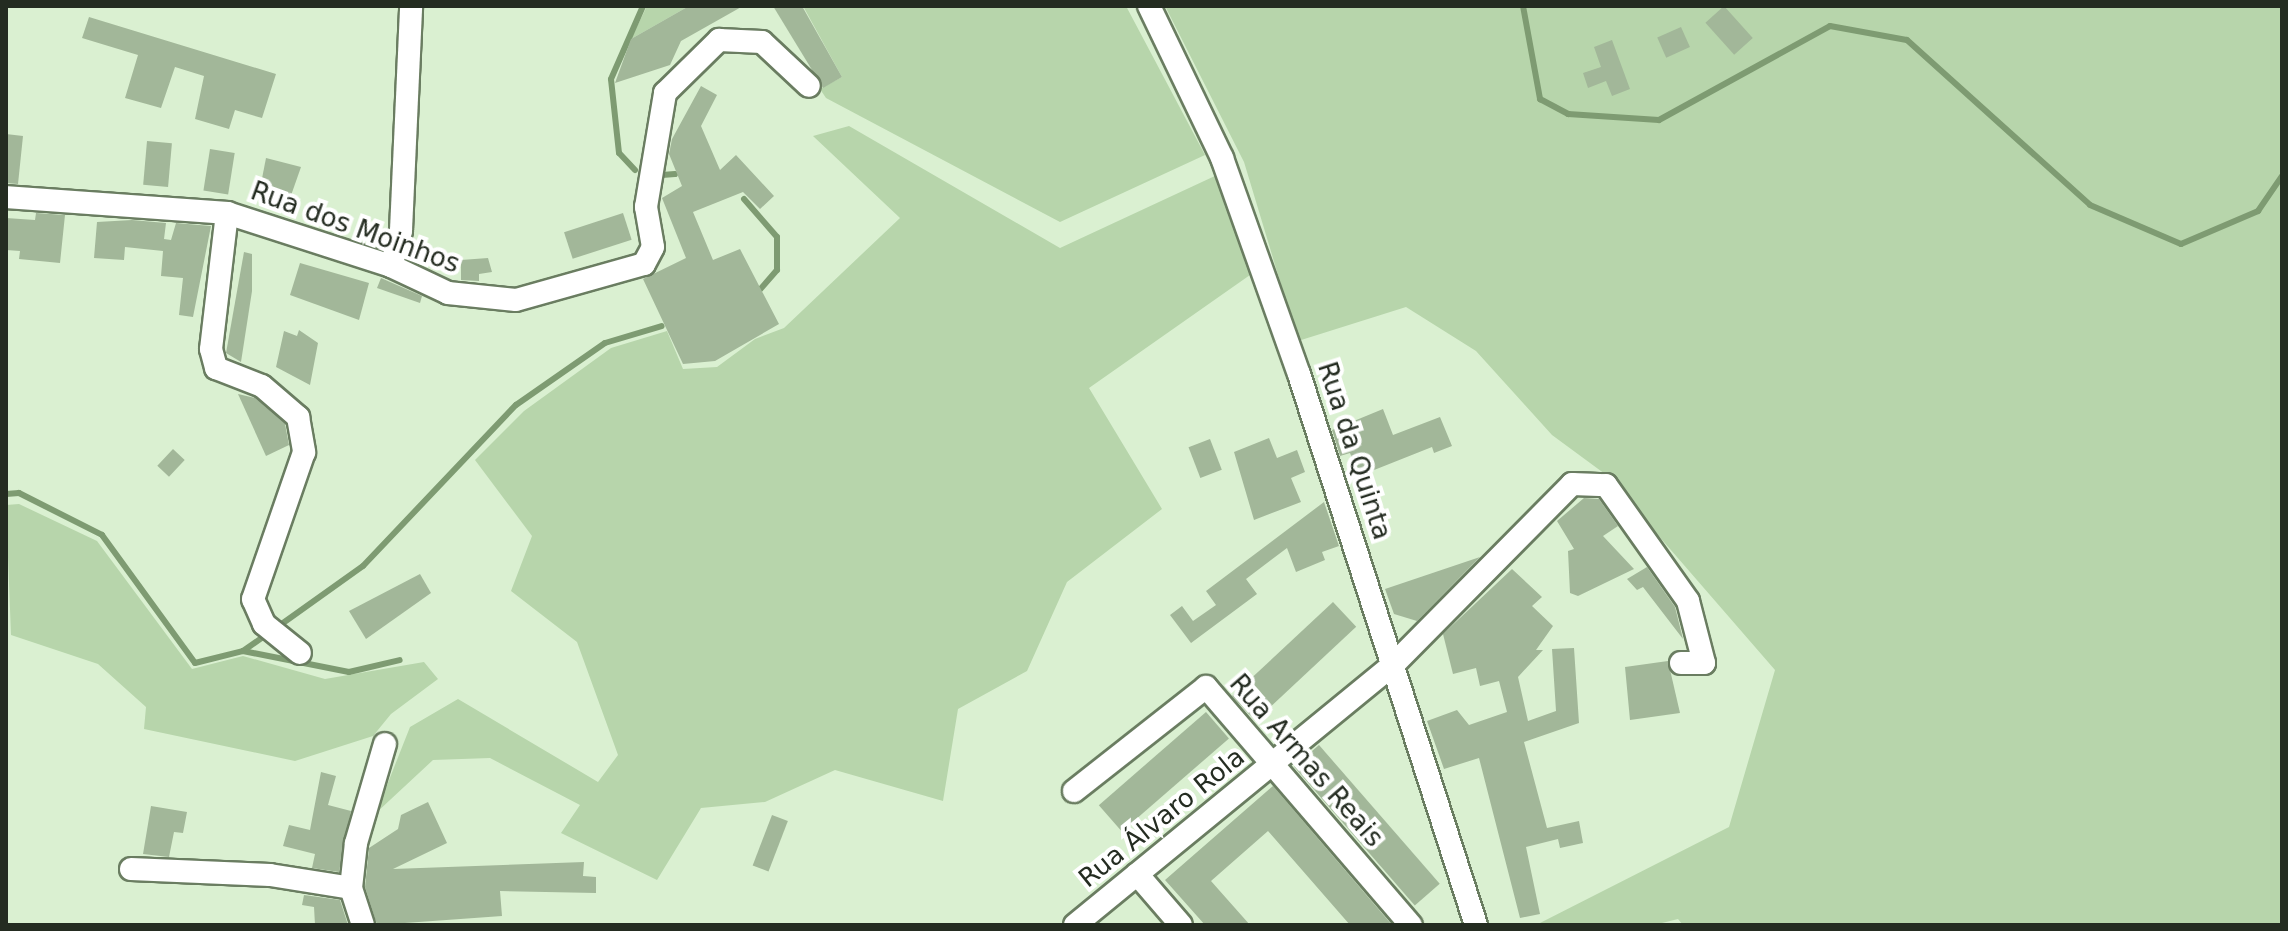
<!DOCTYPE html>
<html>
<head>
<meta charset="utf-8">
<style>
  body { margin:0 }
  #map { position:relative; width:2288px; height:931px; overflow:hidden; background:#daf0d1; font-family:"DejaVu Sans",sans-serif }
  div>[style] { position:absolute }
  .green>* { inset:0; background:#b7d5ab }
  .stream>* { height:6px; margin:-3px; padding:0 3px; transform-origin:3px; border-radius:3px; background:#7e9b72 }
  .building>* { inset:0; background:#a2b799; transform-origin:0 0 }
  .roads { filter:drop-shadow(2px 0 #6a7d61) drop-shadow(-2px 0 #6a7d61) drop-shadow(0 2px #6a7d61) drop-shadow(0 -2px #6a7d61) }
  .minor>* { height:22px; margin:-11px; padding:0 11px; transform-origin:11px; border-radius:11px; background:#fff }
  span { translate:-50% -50%; white-space:nowrap; text-align:center; line-height:1.15; -webkit-text-stroke:8px #fff; paint-order:stroke }
  .street-label { font-size:26px; color:#242c21 }
  .frame { position:absolute; inset:0; border:8px solid #242c21; pointer-events:none }
</style>
</head>
<body>
<div id="map">
  <div class="green">
    <i style="clip-path:polygon(647px 6px,689px 6px,631px 39px)"></i>
    <i style="clip-path:polygon(803px 6px,1126px 6px,1205px 155px,1060px 222px,826px 98px,820px 89px,842px 77px)"></i>
    <i style="clip-path:polygon(1165px 6px,2282px 6px,2282px 925px,1683px 925px,1678px 919px,1654px 925px,1536px 925px,1729px 827px,1775px 670px,1605px 474px,1552px 435px,1476px 351px,1406px 307px,1298px 341px,1244px 162px)"></i>
    <i style="clip-path:polygon(849px 126px,1060px 248px,1217px 175px,1250px 275px,1089px 388px,1162px 509px,1067px 582px,1027px 671px,958px 709px,943px 801px,835px 770px,765px 802px,701px 808px,657px 880px,561px 833px,580px 805px,490px 758px,433px 760px,376px 813px,410px 727px,458px 699px,598px 782px,618px 755px,577px 642px,511px 591px,532px 536px,475px 460px,524px 411px,611px 348px,667px 331px,683px 369px,717px 367px,755px 339px,784px 328px,900px 218px,813px 136px)"></i>
    <i style="clip-path:polygon(19px 504px,97px 541px,192px 669px,243px 656px,325px 679px,424px 662px,438px 679px,391px 714px,373px 736px,295px 761px,144px 729px,146px 707px,98px 664px,11px 635px,6px 505px)"></i>
  </div>
  <div class="stream">
    <i style="left:1523px;top:6px;width:95px;rotate:79.6deg"></i>
    <i style="left:1540px;top:99px;width:32px;rotate:28deg"></i>
    <i style="left:1568px;top:114px;width:91px;rotate:3.8deg"></i>
    <i style="left:1659px;top:120px;width:195px;rotate:-28.8deg"></i>
    <i style="left:1830px;top:26px;width:78px;rotate:10.3deg"></i>
    <i style="left:1907px;top:40px;width:246px;rotate:42deg"></i>
    <i style="left:2090px;top:205px;width:99px;rotate:23.2deg"></i>
    <i style="left:2181px;top:244px;width:84px;rotate:-23.2deg"></i>
    <i style="left:2258px;top:211px;width:42px;rotate:-55.6deg"></i>
    <i style="left:635px;top:170px;width:23px;rotate:-133deg"></i>
    <i style="left:619px;top:153px;width:74px;rotate:-96.2deg"></i>
    <i style="left:611px;top:79px;width:80px;rotate:-66.3deg"></i>
    <i style="left:662px;top:175px;width:13px;rotate:-4deg"></i>
    <i style="left:744px;top:199px;width:50px;rotate:49deg"></i>
    <i style="left:777px;top:237px;width:33px;rotate:90deg"></i>
    <i style="left:777px;top:270px;width:28px;rotate:131deg"></i>
    <i style="left:6px;top:494px;width:13px;rotate:-4deg"></i>
    <i style="left:19px;top:493px;width:93px;rotate:26.8deg"></i>
    <i style="left:102px;top:535px;width:158px;rotate:54deg"></i>
    <i style="left:195px;top:663px;width:49px;rotate:-14deg"></i>
    <i style="left:243px;top:651px;width:29px;rotate:-35deg"></i>
    <i style="left:276px;top:628px;width:107px;rotate:-35.5deg"></i>
    <i style="left:363px;top:566px;width:222px;rotate:-46.5deg"></i>
    <i style="left:516px;top:405px;width:108px;rotate:-34.9deg"></i>
    <i style="left:605px;top:343px;width:59px;rotate:-16.6deg"></i>
    <i style="left:243px;top:651px;width:108px;rotate:11.2deg"></i>
    <i style="left:349px;top:672px;width:52px;rotate:-13.2deg"></i>
  </div>
  <div class="building">
    <i style="clip-path:polygon(689px 6px,743px 6px,681px 41px,670px 65px,615px 83px,631px 39px)"></i>
    <i style="clip-path:polygon(773px 6px,802px 6px,842px 77px,823px 88px)"></i>
    <i style="left:1724px;top:6px;width:43px;height:25px;rotate:48deg"></i>
    <i style="clip-path:polygon(89px 17px,276px 74px,262px 118px,235px 110px,229px 129px,195px 119px,204px 76px,175px 67px,161px 108px,125px 98px,138px 55px,82px 38px)"></i>
    <i style="left:1681px;top:27px;width:22px;height:26px;rotate:66deg"></i>
    <i style="clip-path:polygon(1612px 40px,1630px 89px,1612px 96px,1606px 81px,1588px 88px,1583px 73px,1601px 67px,1594px 47px)"></i>
    <i style="clip-path:polygon(701px 86px,717px 95px,701px 126px,720px 170px,736px 155px,774px 196px,760px 209px,743px 192px,693px 212px,713px 260px,740px 249px,779px 324px,715px 361px,683px 364px,643px 279px,686px 258px,662px 198px,682px 186px,669px 154px,672px 139px)"></i>
    <i style="clip-path:polygon(6px 134px,23px 136px,18px 184px,6px 183px)"></i>
    <i style="left:147px;top:141px;width:25px;height:44px;rotate:5deg"></i>
    <i style="left:210px;top:149px;width:25px;height:42px;rotate:9deg"></i>
    <i style="clip-path:polygon(266px 158px,301px 167px,288px 204px,258px 199px)"></i>
    <i style="clip-path:polygon(36px 213px,65px 215px,60px 263px,19px 259px,20px 251px,6px 250px,6px 218px,35px 220px)"></i>
    <i style="left:623px;top:213px;width:28px;height:62px;rotate:72deg"></i>
    <i style="clip-path:polygon(132px 220px,166px 223px,164px 239px,171px 240px,176px 223px,211px 226px,193px 317px,179px 315px,183px 278px,161px 276px,163px 251px,125px 247px,124px 260px,94px 258px,97px 222px)"></i>
    <i style="clip-path:polygon(244px 252px,252px 254px,252px 291px,241px 362px,226px 353px)"></i>
    <i style="clip-path:polygon(488px 258px,492px 272px,479px 274px,479px 281px,461px 280px,461px 260px)"></i>
    <i style="clip-path:polygon(300px 263px,369px 283px,359px 320px,290px 295px)"></i>
    <i style="clip-path:polygon(381px 278px,422px 296px,420px 303px,377px 288px)"></i>
    <i style="clip-path:polygon(299px 330px,318px 343px,310px 385px,276px 367px,284px 331px,297px 336px)"></i>
    <i style="clip-path:polygon(238px 394px,255px 398px,285px 424px,289px 445px,266px 456px)"></i>
    <i style="clip-path:polygon(1383px 409px,1393px 435px,1440px 417px,1452px 446px,1434px 453px,1432px 447px,1359px 476px,1350px 453px,1340px 456px,1332px 430px)"></i>
    <i style="clip-path:polygon(1269px 438px,1277px 458px,1297px 450px,1305px 472px,1291px 478px,1301px 502px,1254px 520px,1234px 452px)"></i>
    <i style="left:1210px;top:439px;width:33px;height:23px;rotate:69deg"></i>
    <i style="left:173px;top:449px;width:16px;height:23px;rotate:43deg"></i>
    <i style="clip-path:polygon(1584px 498px,1599px 499px,1618px 526px,1603px 536px,1634px 569px,1578px 596px,1570px 593px,1568px 551px,1574px 549px,1557px 521px)"></i>
    <i style="clip-path:polygon(1324px 502px,1339px 546px,1322px 552px,1325px 560px,1296px 572px,1287px 548px,1246px 579px,1257px 594px,1191px 643px,1170px 615px,1182px 606px,1193px 621px,1216px 605px,1206px 591px)"></i>
    <i style="clip-path:polygon(1480px 557px,1417px 621px,1394px 614px,1385px 589px)"></i>
    <i style="clip-path:polygon(1647px 567px,1675px 607px,1683px 639px,1643px 587px,1637px 590px,1627px 579px)"></i>
    <i style="clip-path:polygon(1512px 569px,1542px 597px,1532px 606px,1553px 626px,1536px 650px,1543px 650px,1518px 677px,1528px 721px,1556px 711px,1552px 649px,1574px 648px,1579px 723px,1524px 742px,1547px 828px,1579px 821px,1583px 843px,1560px 848px,1558px 839px,1526px 847px,1540px 914px,1520px 918px,1479px 758px,1444px 769px,1427px 721px,1457px 710px,1469px 725px,1507px 712px,1499px 681px,1480px 686px,1476px 668px,1453px 674px,1443px 634px)"></i>
    <i style="clip-path:polygon(420px 574px,431px 593px,366px 639px,349px 611px)"></i>
    <i style="left:1333px;top:602px;width:34px;height:138px;rotate:47deg"></i>
    <i style="clip-path:polygon(1668px 661px,1680px 713px,1630px 720px,1625px 667px)"></i>
    <i style="left:1206px;top:712px;width:35px;height:142px;rotate:49deg"></i>
    <i style="left:1319px;top:745px;width:184px;height:33px;rotate:49deg"></i>
    <i style="clip-path:polygon(321px 772px,336px 776px,328px 805px,351px 811px,339px 872px,312px 868px,315px 854px,283px 846px,289px 825px,310px 830px)"></i>
    <i style="clip-path:polygon(1273px 786px,1392px 925px,1350px 925px,1268px 831px,1211px 881px,1250px 925px,1205px 925px,1165px 880px)"></i>
    <i style="clip-path:polygon(428px 802px,447px 843px,393px 869px,584px 862px,583px 876px,596px 877px,596px 893px,500px 891px,502px 916px,377px 925px,365px 887px,369px 848px,398px 829px,401px 815px)"></i>
    <i style="clip-path:polygon(151px 806px,187px 812px,183px 833px,174px 832px,169px 857px,143px 854px)"></i>
    <i style="left:772px;top:815px;width:17px;height:54px;rotate:21deg"></i>
    <i style="clip-path:polygon(304px 895px,340px 900px,348px 925px,315px 925px,314px 907px,302px 905px)"></i>
  </div>
  <div class="roads">
    <div class="minor">
      <i style="left:1149px;top:6px;width:169px;rotate:64.3deg"></i>
      <i style="left:1222px;top:158px;width:229px;rotate:70.4deg"></i>
      <i style="left:1299px;top:374px;width:579px;rotate:72.19deg"></i>
      <i style="left:6px;top:197px;width:222px;rotate:4.1deg"></i>
      <i style="left:227px;top:213px;width:172px;rotate:17.9deg"></i>
      <i style="left:391px;top:266px;width:63px;rotate:25.3deg"></i>
      <i style="left:448px;top:293px;width:68px;rotate:5.9deg"></i>
      <i style="left:516px;top:300px;width:133px;rotate:-15.7deg"></i>
      <i style="left:644px;top:264px;width:19px;rotate:-62deg"></i>
      <i style="left:653px;top:247px;width:41px;rotate:-99.9deg"></i>
      <i style="left:646px;top:207px;width:116px;rotate:-80.5deg"></i>
      <i style="left:665px;top:93px;width:76px;rotate:-44.5deg"></i>
      <i style="left:719px;top:40px;width:43px;rotate:2.7deg"></i>
      <i style="left:762px;top:42px;width:64px;rotate:43.1deg"></i>
      <i style="left:227px;top:213px;width:137px;rotate:96.7deg"></i>
      <i style="left:211px;top:349px;width:20px;rotate:75deg"></i>
      <i style="left:216px;top:368px;width:49px;rotate:21.4deg"></i>
      <i style="left:262px;top:386px;width:48px;rotate:40.7deg"></i>
      <i style="left:298px;top:417px;width:36px;rotate:80deg"></i>
      <i style="left:304px;top:452px;width:156px;rotate:109.1deg"></i>
      <i style="left:253px;top:599px;width:27px;rotate:66deg"></i>
      <i style="left:264px;top:624px;width:46px;rotate:38.9deg"></i>
      <i style="left:391px;top:266px;width:37px;rotate:-74deg"></i>
      <i style="left:401px;top:230px;width:224px;rotate:-87.4deg"></i>
      <i style="left:1074px;top:791px;width:168px;rotate:-38.2deg"></i>
      <i style="left:1206px;top:687px;width:314px;rotate:49.3deg"></i>
      <i style="left:131px;top:869px;width:139px;rotate:2.5deg"></i>
      <i style="left:270px;top:875px;width:82px;rotate:9.1deg"></i>
      <i style="left:1137px;top:874px;width:67px;rotate:49.2deg"></i>
      <i style="left:363px;top:925px;width:39px;rotate:-108deg"></i>
      <i style="left:351px;top:888px;width:45px;rotate:-83.7deg"></i>
      <i style="left:356px;top:843px;width:103px;rotate:-73.7deg"></i>
      <i style="left:1075px;top:925px;width:414px;rotate:-39.3deg"></i>
      <i style="left:1395px;top:663px;width:252px;rotate:-45.3deg"></i>
      <i style="left:1572px;top:484px;width:34px;rotate:2deg"></i>
      <i style="left:1606px;top:485px;width:142px;rotate:54.7deg"></i>
      <i style="left:1688px;top:601px;width:64px;rotate:75.5deg"></i>
      <i style="left:1704px;top:663px;width:23px;rotate:180deg"></i>
    </div>
  </div>
  <div class="street-label">
    <span style="left:355px;top:228px;rotate:20deg">Rua dos Moinhos</span>
    <span style="left:1354px;top:451px;rotate:72deg">Rua da Quinta</span>
    <span style="left:1306px;top:761px;rotate:49deg">Rua Armas Reais</span>
    <span style="left:1162px;top:818px;rotate:-39deg">Rua Álvaro Rola</span>
  </div>
  <div class="frame"></div>
</div>
</body>
</html>
